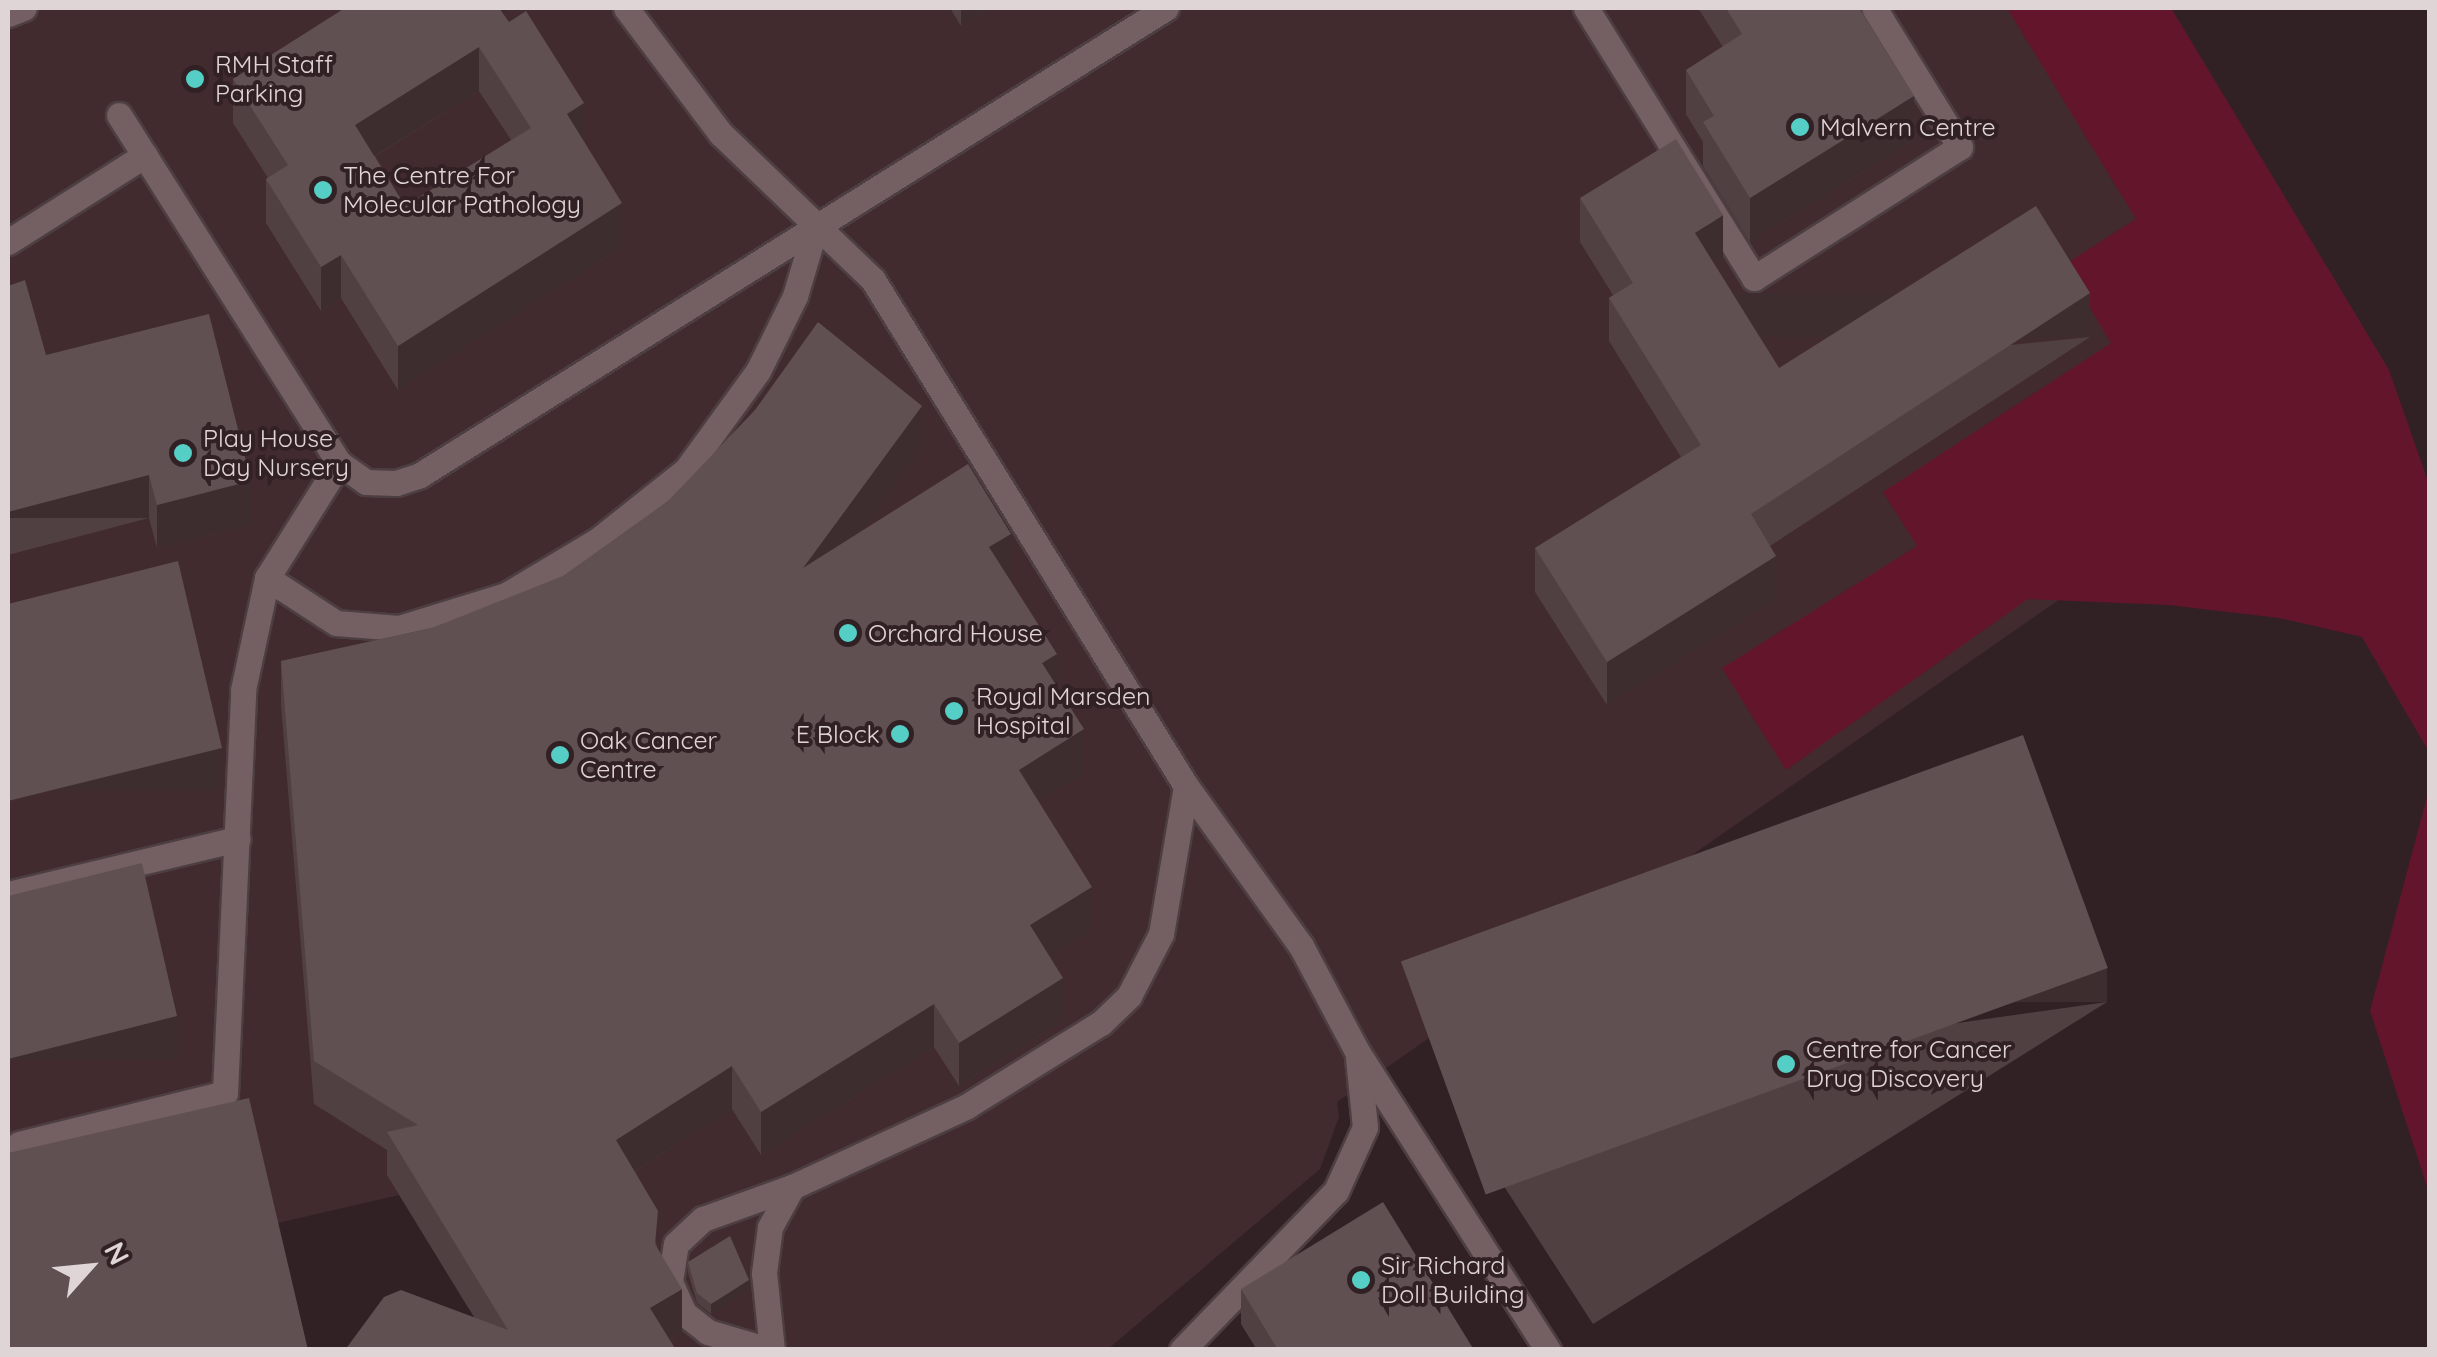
<!DOCTYPE html>
<html>
<head>
<meta charset="utf-8">
<style>
  body { margin:0 }
  #map { position:relative; width:2437px; height:1357px; overflow:hidden; background:#312124; font-family:Quicksand,sans-serif }
  div>[style] { position:absolute }
  .built>* { inset:0; background:#422b2f }
  .green>* { inset:0; background:#62152b }
  .roads { filter:drop-shadow(2px 0 #4d3f41) drop-shadow(-2px 0 #4d3f41) drop-shadow(0 2px #4d3f41) drop-shadow(0 -2px #4d3f41) }
  .minor>* { height:25px; margin:-12.5px; padding:0 12.5px; transform-origin:12.5px; border-radius:12.5px; background:#746063 }
  .wall>* { inset:0; background:#514042 }
  .shaded-wall>* { inset:0; background:#3e2d2f; transform-origin:0 0 }
  .building>* { inset:0; background:#605052; transform-origin:0 0 }
  .dots>* { width:28px; height:28px; translate:-50% -50%; box-sizing:border-box; border:5px solid #312124; border-radius:50% }
  span { translate:-50% -50%; white-space:nowrap; text-align:center; line-height:1.15; -webkit-text-stroke:8px #312124; paint-order:stroke }
  .poi-label { font-size:25px; color:#e0d5d6 }
  .left { translate:0 -50%; text-align:left }
  .right { translate:-100% -50%; text-align:right }
  .frame { position:absolute; inset:0; border:10px solid #e0d5d6; pointer-events:none }
  .north { position:absolute; left:40px; top:1217px; width:100px; height:100px; -webkit-text-stroke:8px #312124; paint-order:stroke; rotate:63deg; font-size:28px; font-weight:700; line-height:40px; text-align:center; color:#e0d5d6 }
  .north::after { content:''; display:block; margin:auto; width:35px; height:45px; background:#e0d5d6; clip-path:polygon(50% 0,100% 100%,50% 72%,0 100%) }
</style>
</head>
<body>
<div id="map">
  <div class="built">
    <i style="clip-path:polygon(8px 8px,2171px 8px,2389px 370px,1337px 1102px,1339px 1117px,1320px 1169px,1108px 1349px,534px 1349px,468px 1308px,399px 1195px,269px 1225px,8px 1350px)"></i>
  </div>
  <div class="green">
    <i style="clip-path:polygon(2007px 8px,2171px 8px,2389px 370px,2429px 484px,2429px 752px,2362px 637px,2279px 618px,2168px 605px,2028px 599px,1786px 770px,1722px 668px,1917px 546px,1883px 492px,2111px 343px,2064px 265px,2136px 219px)"></i>
    <i style="clip-path:polygon(2429px 789px,2429px 1193px,2370px 1011px)"></i>
  </div>
  <div class="roads">
    <div class="minor">
      <i style="left:626px;top:8px;width:158px;rotate:53deg"></i>
      <i style="left:721px;top:134px;width:211px;rotate:43.8deg"></i>
      <i style="left:873px;top:280px;width:595px;rotate:58.26deg"></i>
      <i style="left:1186px;top:786px;width:197px;rotate:54.3deg"></i>
      <i style="left:1301px;top:946px;width:121px;rotate:62deg"></i>
      <i style="left:1358px;top:1053px;width:353px;rotate:57.4deg"></i>
      <i style="left:1586px;top:8px;width:318px;rotate:58.1deg"></i>
      <i style="left:1754px;top:278px;width:244px;rotate:-32.5deg"></i>
      <i style="left:1960px;top:147px;width:163px;rotate:-121.7deg"></i>
      <i style="left:8px;top:14px;width:17px;rotate:-21deg"></i>
      <i style="left:119px;top:115px;width:412px;rotate:57.7deg"></i>
      <i style="left:339px;top:463px;width:33px;rotate:35deg"></i>
      <i style="left:366px;top:482px;width:30px;rotate:2deg"></i>
      <i style="left:396px;top:483px;width:25px;rotate:-18deg"></i>
      <i style="left:420px;top:475px;width:880px;rotate:-32.05deg"></i>
      <i style="left:8px;top:242px;width:162px;rotate:-32.4deg"></i>
      <i style="left:267px;top:578px;width:82px;rotate:33.1deg"></i>
      <i style="left:336px;top:623px;width:63px;rotate:4.5deg"></i>
      <i style="left:399px;top:628px;width:112px;rotate:-17.1deg"></i>
      <i style="left:506px;top:595px;width:107px;rotate:-30.9deg"></i>
      <i style="left:598px;top:540px;width:112px;rotate:-38.5deg"></i>
      <i style="left:686px;top:470px;width:122px;rotate:-54deg"></i>
      <i style="left:758px;top:371px;width:84px;rotate:-63.7deg"></i>
      <i style="left:795px;top:296px;width:70px;rotate:-73.4deg"></i>
      <i style="left:8px;top:894px;width:236px;rotate:-13.5deg"></i>
      <i style="left:19px;top:1144px;width:212px;rotate:-13.9deg"></i>
      <i style="left:225px;top:1093px;width:403px;rotate:-87.4deg"></i>
      <i style="left:243px;top:690px;width:115px;rotate:-77.9deg"></i>
      <i style="left:267px;top:578px;width:136px;rotate:-57.9deg"></i>
      <i style="left:769px;top:1350px;width:64px;rotate:-163.6deg"></i>
      <i style="left:708px;top:1332px;width:31px;rotate:-142deg"></i>
      <i style="left:684px;top:1313px;width:35px;rotate:-114deg"></i>
      <i style="left:670px;top:1281px;width:37px;rotate:-81deg"></i>
      <i style="left:676px;top:1244px;width:37px;rotate:-43deg"></i>
      <i style="left:703px;top:1219px;width:95px;rotate:-19.8deg"></i>
      <i style="left:792px;top:1187px;width:193px;rotate:-24.8deg"></i>
      <i style="left:967px;top:1106px;width:158px;rotate:-31.8deg"></i>
      <i style="left:1101px;top:1023px;width:39px;rotate:-44deg"></i>
      <i style="left:1129px;top:996px;width:70px;rotate:-62.7deg"></i>
      <i style="left:1161px;top:934px;width:150px;rotate:-80.4deg"></i>
      <i style="left:772px;top:1350px;width:77px;rotate:-95.9deg"></i>
      <i style="left:764px;top:1273px;width:46px;rotate:-82.6deg"></i>
      <i style="left:770px;top:1227px;width:46px;rotate:-61.2deg"></i>
      <i style="left:1182px;top:1350px;width:221px;rotate:-45.9deg"></i>
      <i style="left:1336px;top:1191px;width:70px;rotate:-65.6deg"></i>
      <i style="left:1365px;top:1127px;width:69px;rotate:-95.8deg"></i>
    </div>
  </div>
  <div class="wall">
    <i style="clip-path:polygon(evenodd,499px 8px,584px 141px,622px 247px,398px 390px,341px 298px,321px 311px,266px 223px,266px 179px,268px 178px,233px 123px,233px 79px,499px 8px,479px 91px,511px 140px,405px 206px,375px 156px,479px 91px)"></i>
    <i style="clip-path:polygon(950px 8px,990px 8px,961px 26px)"></i>
    <i style="clip-path:polygon(1698px 8px,1859px 8px,1914px 140px,1750px 242px,1703px 166px,1703px 142px,1686px 114px,1686px 70px,1723px 47px)"></i>
    <i style="clip-path:polygon(1580px 198px,1723px 259px,1714px 264px,1779px 368px,2090px 337px,1770px 546px,1776px 600px,1607px 705px,1535px 592px,1535px 548px,1681px 457px,1609px 341px,1609px 298px,1613px 295px,1580px 242px)"></i>
    <i style="clip-path:polygon(8px 286px,46px 355px,251px 525px,157px 548px,149px 518px,8px 555px)"></i>
    <i style="clip-path:polygon(922px 449px,861px 531px,1011px 577px,1009px 578px,1057px 686px,1084px 773px,1038px 801px,1092px 930px,1050px 956px,1063px 1021px,959px 1086px,934px 1047px,761px 1155px,732px 1109px,635px 1171px,682px 1332px,670px 1340px,345px 1350px,474px 1317px,387px 1175px,387px 1150px,314px 1104px,281px 705px,281px 661px,432px 628px)"></i>
    <i style="clip-path:polygon(2107px 1002px,1593px 1324px,1465px 1126px,1465px 1092px)"></i>
    <i style="clip-path:polygon(688px 1262px,749px 1291px,711px 1314px,697px 1303px,688px 1272px)"></i>
    <i style="clip-path:polygon(1241px 1289px,1474px 1350px,1257px 1350px,1241px 1324px)"></i>
  </div>
  <div class="shaded-wall">
    <i style="clip-path:polygon(961px 8px,990px 8px,961px 26px)"></i>
    <i style="clip-path:polygon(479px 47px,479px 91px,355px 168px,355px 125px)"></i>
    <i style="clip-path:polygon(1914px 96px,1914px 140px,1750px 242px,1750px 198px)"></i>
    <i style="clip-path:polygon(584px 103px,584px 147px,567px 114px)"></i>
    <i style="clip-path:polygon(622px 203px,622px 247px,398px 390px,398px 346px)"></i>
    <i style="clip-path:polygon(1723px 215px,1723px 259px,1695px 276px,1695px 233px)"></i>
    <i style="clip-path:polygon(341px 255px,341px 298px,321px 311px,321px 267px)"></i>
    <i style="left:2090px;top:293px;width:44px;height:405px;rotate:90deg"></i>
    <i style="clip-path:polygon(922px 406px,922px 449px,803px 611px,803px 568px)"></i>
    <i style="left:149px;top:475px;width:43px;height:146px;rotate:90deg"></i>
    <i style="clip-path:polygon(251px 481px,251px 525px,157px 548px,157px 505px)"></i>
    <i style="clip-path:polygon(1011px 534px,1011px 577px,989px 590px,989px 547px)"></i>
    <i style="clip-path:polygon(1776px 556px,1776px 600px,1607px 705px,1607px 662px)"></i>
    <i style="clip-path:polygon(1057px 654px,1057px 698px,1042px 663px)"></i>
    <i style="clip-path:polygon(1084px 729px,1084px 773px,1019px 813px,1019px 770px)"></i>
    <i style="left:222px;top:748px;width:43px;height:220px;rotate:90deg"></i>
    <i style="clip-path:polygon(1092px 887px,1092px 930px,1030px 969px,1030px 925px)"></i>
    <i style="left:2107px;top:968px;width:34px;height:607px;rotate:90deg"></i>
    <i style="clip-path:polygon(1063px 978px,1063px 1021px,959px 1086px,959px 1043px)"></i>
    <i style="clip-path:polygon(934px 1004px,934px 1047px,761px 1155px,761px 1112px)"></i>
    <i style="left:177px;top:1016px;width:44px;height:174px;rotate:90deg"></i>
    <i style="clip-path:polygon(732px 1066px,732px 1109px,616px 1183px,616px 1140px)"></i>
    <i style="clip-path:polygon(749px 1280px,749px 1291px,711px 1314px,711px 1304px)"></i>
    <i style="clip-path:polygon(682px 1289px,682px 1332px,654px 1350px,650px 1308px)"></i>
  </div>
  <div class="building">
    <i style="clip-path:polygon(evenodd,345px 8px,499px 8px,509px 22px,526px 11px,584px 103px,567px 114px,622px 203px,398px 346px,341px 255px,321px 267px,266px 179px,288px 165px,233px 79px,345px 8px,479px 47px,531px 128px,405px 206px,355px 125px,479px 47px)"></i>
    <i style="clip-path:polygon(1726px 8px,1859px 8px,1914px 96px,1750px 198px,1703px 122px,1714px 116px,1686px 70px,1742px 34px)"></i>
    <i style="clip-path:polygon(1676px 139px,1723px 215px,1695px 233px,1779px 368px,2036px 206px,2090px 293px,1751px 514px,1776px 556px,1607px 662px,1535px 548px,1701px 445px,1609px 298px,1633px 283px,1580px 198px)"></i>
    <i style="clip-path:polygon(25px 280px,46px 355px,209px 314px,251px 481px,157px 505px,149px 475px,8px 512px,8px 286px)"></i>
    <i style="clip-path:polygon(818px 322px,922px 406px,803px 568px,968px 464px,1011px 534px,989px 547px,1057px 654px,1042px 663px,1084px 729px,1019px 770px,1092px 887px,1030px 925px,1063px 978px,959px 1043px,934px 1004px,761px 1112px,732px 1066px,616px 1140px,658px 1211px,655px 1244px,682px 1289px,650px 1308px,676px 1350px,345px 1350px,384px 1297px,401px 1290px,508px 1330px,387px 1132px,418px 1125px,314px 1061px,281px 661px,432px 628px,563px 576px,668px 501px,755px 410px)"></i>
    <i style="clip-path:polygon(178px 561px,222px 748px,8px 801px,8px 604px)"></i>
    <i style="left:2023px;top:735px;width:248px;height:662px;rotate:70deg"></i>
    <i style="clip-path:polygon(142px 863px,177px 1016px,8px 1059px,8px 896px)"></i>
    <i style="clip-path:polygon(249px 1098px,308px 1350px,8px 1350px,8px 1153px)"></i>
    <i style="clip-path:polygon(1383px 1202px,1474px 1350px,1278px 1350px,1241px 1289px)"></i>
    <i style="clip-path:polygon(730px 1236px,749px 1280px,711px 1304px,697px 1293px,688px 1262px)"></i>
  </div>
  <div class="dots">
    <i style="left:195px;top:79px;background:#55cec5"></i>
    <i style="left:1800px;top:127px;background:#55cec5"></i>
    <i style="left:323px;top:190px;background:#55cec5"></i>
    <i style="left:183px;top:453px;background:#55cec5"></i>
    <i style="left:848px;top:633px;background:#55cec5"></i>
    <i style="left:954px;top:711px;background:#55cec5"></i>
    <i style="left:900px;top:734px;background:#55cec5"></i>
    <i style="left:560px;top:755px;background:#55cec5"></i>
    <i style="left:1786px;top:1064px;background:#55cec5"></i>
    <i style="left:1361px;top:1280px;background:#55cec5"></i>
  </div>
  <div class="poi-label">
    <span class="left" style="left:215px;top:79px">RMH Staff<br>Parking</span>
    <span class="left" style="left:1820px;top:127px">Malvern Centre</span>
    <span class="left" style="left:343px;top:190px">The Centre For<br>Molecular Pathology</span>
    <span class="left" style="left:203px;top:453px">Play House<br>Day Nursery</span>
    <span class="left" style="left:868px;top:633px">Orchard House</span>
    <span class="left" style="left:976px;top:711px">Royal Marsden<br>Hospital</span>
    <span class="right" style="left:880px;top:734px">E Block</span>
    <span class="left" style="left:580px;top:755px">Oak Cancer<br>Centre</span>
    <span class="left" style="left:1806px;top:1064px">Centre for Cancer<br>Drug Discovery</span>
    <span class="left" style="left:1381px;top:1280px">Sir Richard<br>Doll Building</span>
  </div>
  <div class="frame"></div>
  <div class="north">N</div>
</div>
</body>
</html>
